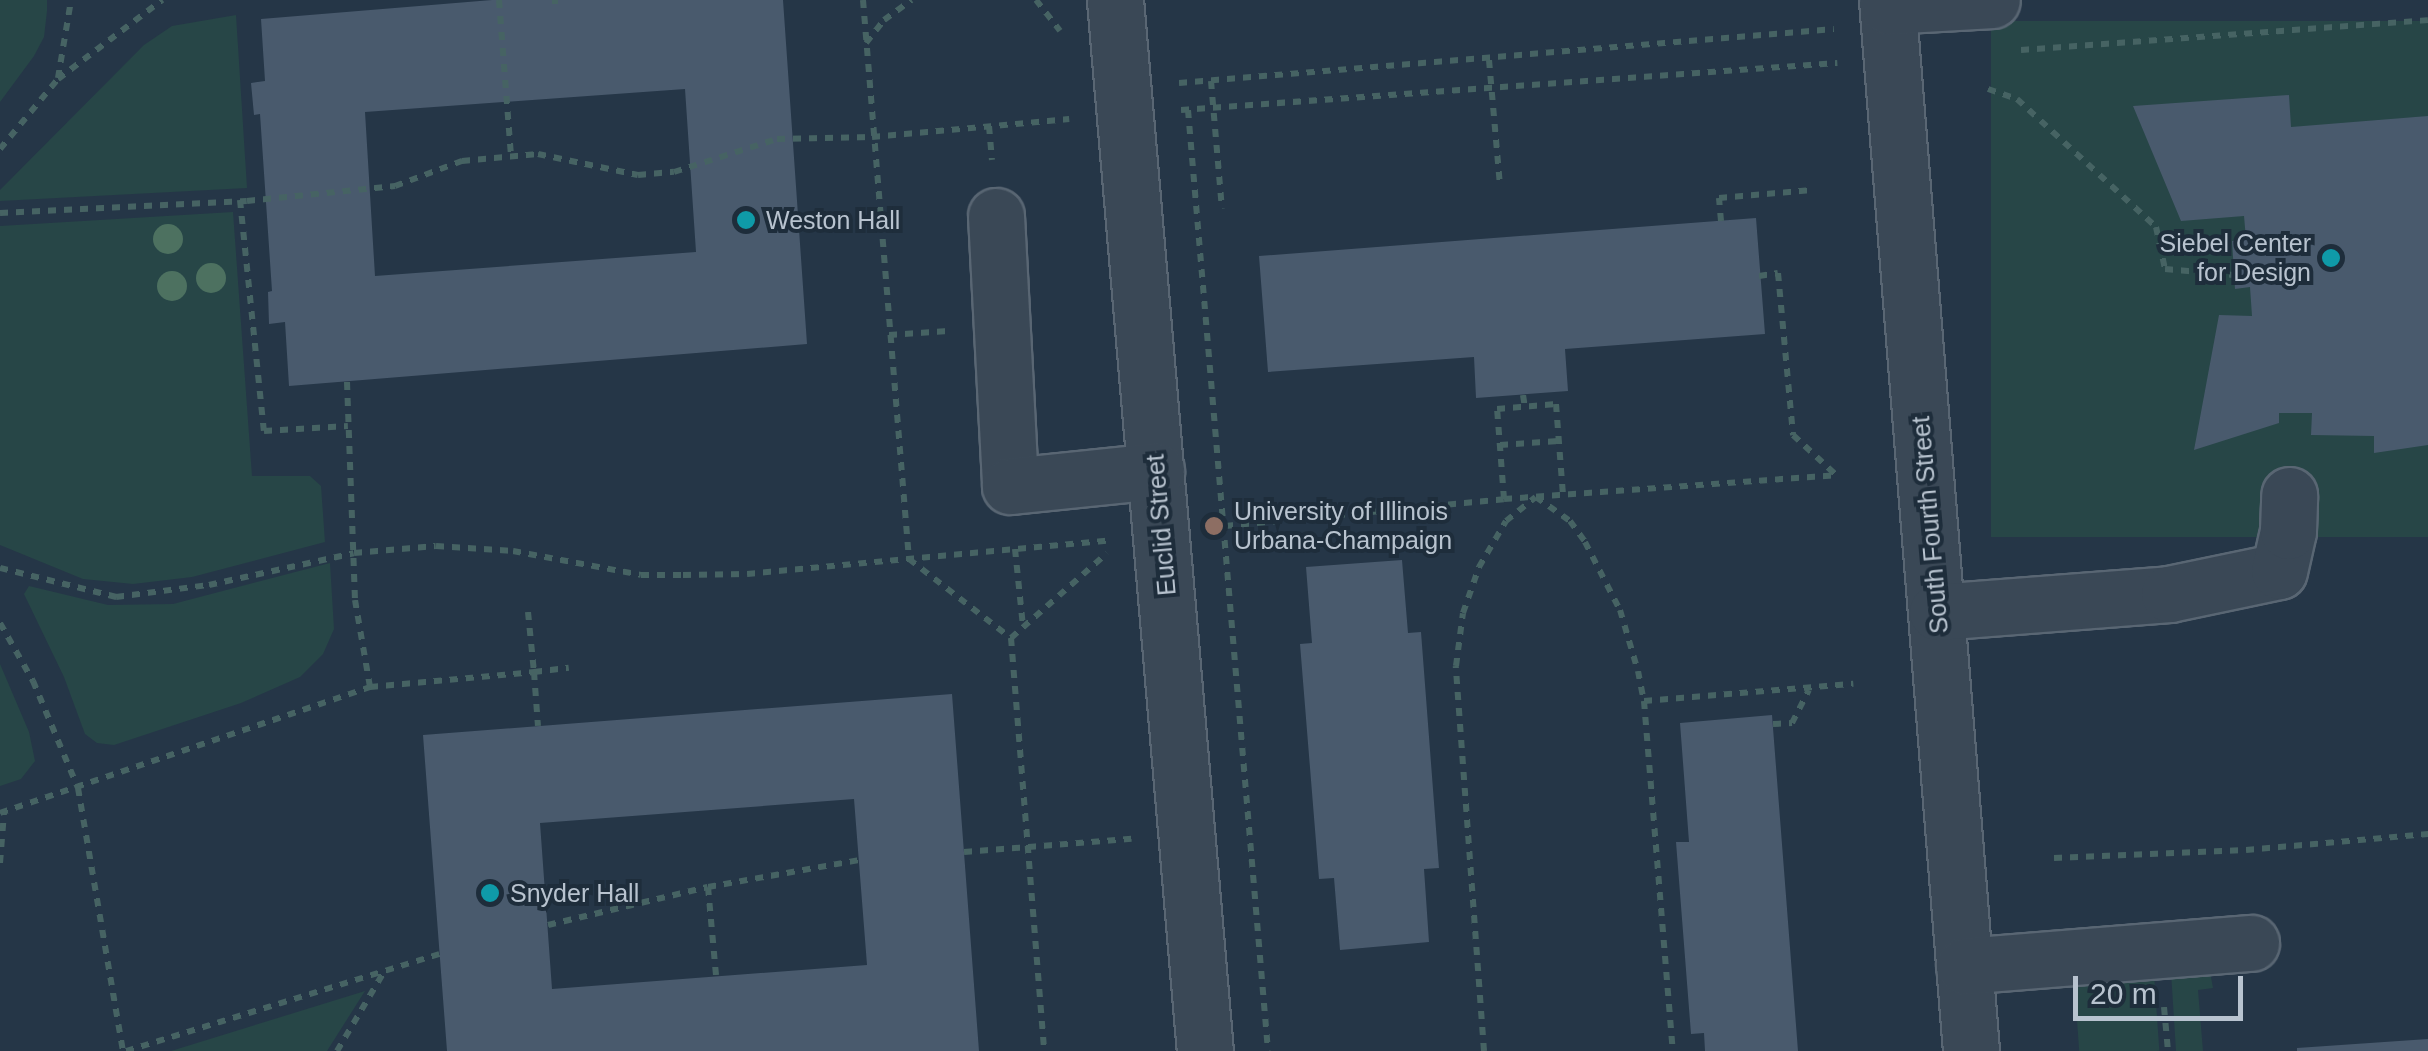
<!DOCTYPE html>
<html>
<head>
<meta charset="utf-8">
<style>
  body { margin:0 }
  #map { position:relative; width:2428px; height:1051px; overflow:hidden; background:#253647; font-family:Arial,sans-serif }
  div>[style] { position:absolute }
  .green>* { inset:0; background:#274647; transform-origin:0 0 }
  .building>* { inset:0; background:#495a6d }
  .path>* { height:6px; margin-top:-3px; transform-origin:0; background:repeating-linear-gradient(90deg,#466363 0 8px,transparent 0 16px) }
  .roads { filter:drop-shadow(2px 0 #596673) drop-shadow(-2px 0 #596673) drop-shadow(0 2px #596673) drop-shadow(0 -2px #596673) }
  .minor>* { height:55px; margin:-27.5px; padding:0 27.5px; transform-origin:27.5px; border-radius:27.5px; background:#3a4856 }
  .trees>* { width:30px; height:30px; margin:-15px; border-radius:50%; background:#4d7160 }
  .dots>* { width:28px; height:28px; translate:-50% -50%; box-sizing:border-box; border:5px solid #1e2d3b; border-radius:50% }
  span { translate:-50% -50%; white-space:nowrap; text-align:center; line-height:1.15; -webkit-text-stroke:8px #1e2d3b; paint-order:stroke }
  .poi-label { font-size:25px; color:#b8c3cf }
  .left { translate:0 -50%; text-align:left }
  .right { translate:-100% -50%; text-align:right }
  .street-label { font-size:25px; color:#b8c3cf }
  .scale { position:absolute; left:2073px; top:976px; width:170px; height:45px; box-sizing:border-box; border:5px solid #b8c3cf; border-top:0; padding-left:12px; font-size:30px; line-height:35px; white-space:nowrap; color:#b8c3cf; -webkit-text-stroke:8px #1e2d3b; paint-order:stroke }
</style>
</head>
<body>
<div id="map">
  <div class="green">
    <i style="clip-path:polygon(0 0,47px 0,47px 11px,44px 37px,34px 56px,0 102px)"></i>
    <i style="clip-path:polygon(236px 15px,247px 188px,0 201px,0 190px,144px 45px,172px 26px)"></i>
    <i style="left:2428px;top:21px;width:516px;height:437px;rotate:90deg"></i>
    <i style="clip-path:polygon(233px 212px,252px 476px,310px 476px,321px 486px,325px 542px,192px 577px,133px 584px,83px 579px,0 545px,0 226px)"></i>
    <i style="clip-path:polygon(330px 563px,334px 629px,323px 654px,300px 677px,241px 703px,114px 745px,97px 743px,85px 734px,64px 677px,24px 594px,29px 586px,108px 605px,173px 604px)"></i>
    <i style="clip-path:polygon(0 664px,29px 732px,35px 761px,21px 779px,0 786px)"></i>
    <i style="clip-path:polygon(2171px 972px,2210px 972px,2213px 988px,2198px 990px,2203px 1051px,2176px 1051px)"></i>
    <i style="left:2154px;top:974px;width:77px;height:80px;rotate:86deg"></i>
    <i style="clip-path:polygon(365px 991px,327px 1051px,171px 1051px)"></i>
  </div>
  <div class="building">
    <i style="clip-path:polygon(evenodd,492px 0,783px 0,807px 344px,289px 386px,285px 322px,269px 324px,268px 292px,272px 291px,260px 114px,254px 115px,251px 83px,265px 81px,261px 19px,492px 0,685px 89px,696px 252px,375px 276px,365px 112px,685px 89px)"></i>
    <i style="clip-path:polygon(2289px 95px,2291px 127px,2428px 116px,2428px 445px,2374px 453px,2374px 436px,2311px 435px,2312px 413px,2279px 413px,2279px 423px,2194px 450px,2219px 315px,2252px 316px,2250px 287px,2235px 289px,2232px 241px,2246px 239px,2244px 216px,2181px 221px,2133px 106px)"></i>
    <i style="clip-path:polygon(1756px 218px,1765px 334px,1565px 349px,1568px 391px,1476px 398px,1474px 357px,1268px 372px,1259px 256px)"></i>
    <i style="clip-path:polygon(1402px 560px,1408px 633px,1421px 632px,1439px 868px,1424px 869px,1429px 942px,1340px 950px,1334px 878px,1319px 879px,1300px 644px,1312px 643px,1306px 567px)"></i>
    <i style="clip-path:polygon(evenodd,952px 694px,979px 1051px,447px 1051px,423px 735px,952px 694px,854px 799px,867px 965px,552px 989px,540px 823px,854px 799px)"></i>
    <i style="clip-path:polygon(1772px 715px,1798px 1051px,1705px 1051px,1704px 1033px,1691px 1034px,1676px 842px,1689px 842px,1680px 723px)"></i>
    <i style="clip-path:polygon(2428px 1039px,2428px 1051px,2297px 1051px,2297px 1048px)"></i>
  </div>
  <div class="path">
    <i style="left:499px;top:0;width:156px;rotate:85.6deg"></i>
    <i style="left:555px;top:0;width:4px;rotate:90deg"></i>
    <i style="left:863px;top:0;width:561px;rotate:85.3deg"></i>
    <i style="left:909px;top:559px;width:129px;rotate:37.8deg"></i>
    <i style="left:1011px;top:638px;width:414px;rotate:85.4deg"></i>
    <i style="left:1036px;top:0;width:39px;rotate:52deg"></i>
    <i style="left:866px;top:43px;width:29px;rotate:-52deg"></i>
    <i style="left:884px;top:20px;width:34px;rotate:-36deg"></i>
    <i style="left:2021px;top:50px;width:408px;rotate:-4.2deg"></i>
    <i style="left:1489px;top:60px;width:125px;rotate:85deg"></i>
    <i style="left:58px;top:78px;width:79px;rotate:-80.5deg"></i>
    <i style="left:1211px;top:81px;width:128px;rotate:85.1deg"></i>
    <i style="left:1179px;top:83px;width:657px;rotate:-4.71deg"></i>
    <i style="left:1988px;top:89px;width:31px;rotate:19deg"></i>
    <i style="left:2017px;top:99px;width:189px;rotate:42.6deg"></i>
    <i style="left:2156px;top:227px;width:43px;rotate:77.9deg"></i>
    <i style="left:2165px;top:269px;width:69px;rotate:5deg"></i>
    <i style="left:1181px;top:110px;width:658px;rotate:-4.1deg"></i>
    <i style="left:1188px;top:110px;width:944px;rotate:85.14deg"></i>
    <i style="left:989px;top:126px;width:34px;rotate:85deg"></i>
    <i style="left:0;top:149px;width:91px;rotate:-50.4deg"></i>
    <i style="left:58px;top:79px;width:131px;rotate:-37.2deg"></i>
    <i style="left:240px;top:200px;width:232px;rotate:84.1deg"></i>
    <i style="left:264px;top:431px;width:84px;rotate:-3.4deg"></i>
    <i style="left:0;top:213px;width:247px;rotate:-2.8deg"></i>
    <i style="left:247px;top:201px;width:149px;rotate:-5.8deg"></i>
    <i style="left:395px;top:186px;width:72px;rotate:-20.5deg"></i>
    <i style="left:462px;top:161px;width:76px;rotate:-5.3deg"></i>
    <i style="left:538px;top:154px;width:102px;rotate:11.9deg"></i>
    <i style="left:638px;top:175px;width:36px;rotate:-5deg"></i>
    <i style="left:674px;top:172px;width:108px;rotate:-17.8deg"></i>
    <i style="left:777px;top:139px;width:95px;rotate:-1.2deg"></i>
    <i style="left:872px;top:137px;width:198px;rotate:-5.2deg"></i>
    <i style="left:1721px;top:221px;width:23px;rotate:-95deg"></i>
    <i style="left:1719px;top:198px;width:93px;rotate:-4.9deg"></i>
    <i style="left:1759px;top:276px;width:19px;rotate:-9deg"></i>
    <i style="left:1778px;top:273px;width:163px;rotate:84.7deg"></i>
    <i style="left:1793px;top:435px;width:57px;rotate:42.9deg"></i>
    <i style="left:889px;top:335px;width:59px;rotate:-3.9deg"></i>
    <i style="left:347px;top:382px;width:218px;rotate:87.9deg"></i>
    <i style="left:355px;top:600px;width:88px;rotate:80.2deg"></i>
    <i style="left:1523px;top:395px;width:12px;rotate:81deg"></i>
    <i style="left:1500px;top:445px;width:59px;rotate:-3.9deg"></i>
    <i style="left:1504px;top:499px;width:90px;rotate:-94.4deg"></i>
    <i style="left:1497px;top:409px;width:59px;rotate:-4.8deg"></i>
    <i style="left:1556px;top:404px;width:91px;rotate:85.6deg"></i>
    <i style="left:1225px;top:526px;width:280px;rotate:-5.5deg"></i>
    <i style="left:1504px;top:499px;width:333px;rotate:-4.1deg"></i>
    <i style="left:1015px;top:549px;width:78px;rotate:84.1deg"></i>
    <i style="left:0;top:568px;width:120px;rotate:14deg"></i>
    <i style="left:116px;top:597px;width:94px;rotate:-7.4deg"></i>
    <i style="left:209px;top:585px;width:148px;rotate:-12.4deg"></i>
    <i style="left:354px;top:553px;width:82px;rotate:-4.9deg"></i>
    <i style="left:436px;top:546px;width:77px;rotate:3.7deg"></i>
    <i style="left:513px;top:551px;width:130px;rotate:10.6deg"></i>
    <i style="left:641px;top:575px;width:42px"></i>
    <i style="left:683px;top:575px;width:64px;rotate:-0.9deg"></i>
    <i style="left:747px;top:574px;width:361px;rotate:-5.3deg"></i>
    <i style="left:528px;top:612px;width:60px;rotate:84.3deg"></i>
    <i style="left:534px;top:672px;width:35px;rotate:-7deg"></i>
    <i style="left:0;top:623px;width:67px;rotate:60.4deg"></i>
    <i style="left:33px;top:681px;width:116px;rotate:67.2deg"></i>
    <i style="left:78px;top:788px;width:267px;rotate:80.3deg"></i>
    <i style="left:1011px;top:638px;width:128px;rotate:-41.5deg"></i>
    <i style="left:1644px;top:701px;width:210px;rotate:-4.7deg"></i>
    <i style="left:1773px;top:724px;width:19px;rotate:-3deg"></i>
    <i style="left:1792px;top:723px;width:37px;rotate:-63deg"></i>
    <i style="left:0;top:813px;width:391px;rotate:-18.8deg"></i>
    <i style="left:370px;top:687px;width:165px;rotate:-5.2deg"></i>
    <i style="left:534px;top:672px;width:54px;rotate:85.8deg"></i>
    <i style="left:964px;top:852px;width:168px;rotate:-4.5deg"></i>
    <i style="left:2054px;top:858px;width:192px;rotate:-2.4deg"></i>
    <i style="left:2246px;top:850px;width:183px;rotate:-5deg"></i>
    <i style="left:0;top:863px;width:51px;rotate:-85.5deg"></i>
    <i style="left:548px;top:925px;width:164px;rotate:-13.4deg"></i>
    <i style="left:716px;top:975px;width:88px;rotate:-95.2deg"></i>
    <i style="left:708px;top:887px;width:153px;rotate:-10.1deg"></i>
    <i style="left:2164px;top:1007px;width:44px;rotate:84.8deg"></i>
    <i style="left:126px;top:1051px;width:328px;rotate:-17.2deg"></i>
    <i style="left:337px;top:1051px;width:92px;rotate:-59.3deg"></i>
    <i style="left:1484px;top:1051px;width:386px;rotate:-94.2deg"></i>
    <i style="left:1456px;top:666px;width:53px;rotate:-82.5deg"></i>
    <i style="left:1463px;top:613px;width:49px;rotate:-70.8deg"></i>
    <i style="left:1479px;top:567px;width:53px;rotate:-59.6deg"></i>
    <i style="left:1506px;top:521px;width:38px;rotate:-39deg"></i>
    <i style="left:1536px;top:497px;width:42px;rotate:35.2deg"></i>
    <i style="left:1570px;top:521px;width:26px;rotate:54deg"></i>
    <i style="left:1585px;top:542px;width:76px;rotate:62.8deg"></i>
    <i style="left:1620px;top:610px;width:64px;rotate:73.6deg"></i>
    <i style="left:1638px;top:671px;width:31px;rotate:79deg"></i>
    <i style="left:1644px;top:701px;width:351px;rotate:85.3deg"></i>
  </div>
  <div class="roads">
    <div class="minor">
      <i style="left:1115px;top:0;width:1055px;rotate:85.11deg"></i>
      <i style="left:1887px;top:0;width:1054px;rotate:85.43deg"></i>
      <i style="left:1888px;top:6px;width:104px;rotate:-3.3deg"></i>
      <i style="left:996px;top:216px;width:270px;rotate:87deg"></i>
      <i style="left:1010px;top:486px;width:147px;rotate:-5.9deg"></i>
      <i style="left:1937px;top:612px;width:233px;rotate:-4.4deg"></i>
      <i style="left:2169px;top:594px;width:112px;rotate:-11.8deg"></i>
      <i style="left:2279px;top:571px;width:41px;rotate:-77.3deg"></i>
      <i style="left:2288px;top:531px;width:36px;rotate:-88deg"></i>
      <i style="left:1964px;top:966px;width:288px;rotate:-4.6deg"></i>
    </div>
  </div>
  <div class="trees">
    <i style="left:168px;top:239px"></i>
    <i style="left:211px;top:278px"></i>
    <i style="left:172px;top:286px"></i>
  </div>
  <div class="dots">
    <i style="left:746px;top:220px;background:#0f9aa8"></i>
    <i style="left:2331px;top:258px;background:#0f9aa8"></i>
    <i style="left:1214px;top:526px;background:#8d6e63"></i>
    <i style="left:490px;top:893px;background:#0f9aa8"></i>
  </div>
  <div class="poi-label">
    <span class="left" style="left:766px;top:220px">Weston Hall</span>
    <span class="right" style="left:2311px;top:258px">Siebel Center<br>for Design</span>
    <span class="left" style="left:1234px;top:526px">University of Illinois<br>Urbana-Champaign</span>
    <span class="left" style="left:510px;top:893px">Snyder Hall</span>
  </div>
  <div class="street-label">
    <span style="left:1161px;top:525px;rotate:-95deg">Euclid Street</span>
    <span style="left:1930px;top:525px;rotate:-95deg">South Fourth Street</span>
  </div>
  <div class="scale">20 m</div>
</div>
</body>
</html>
